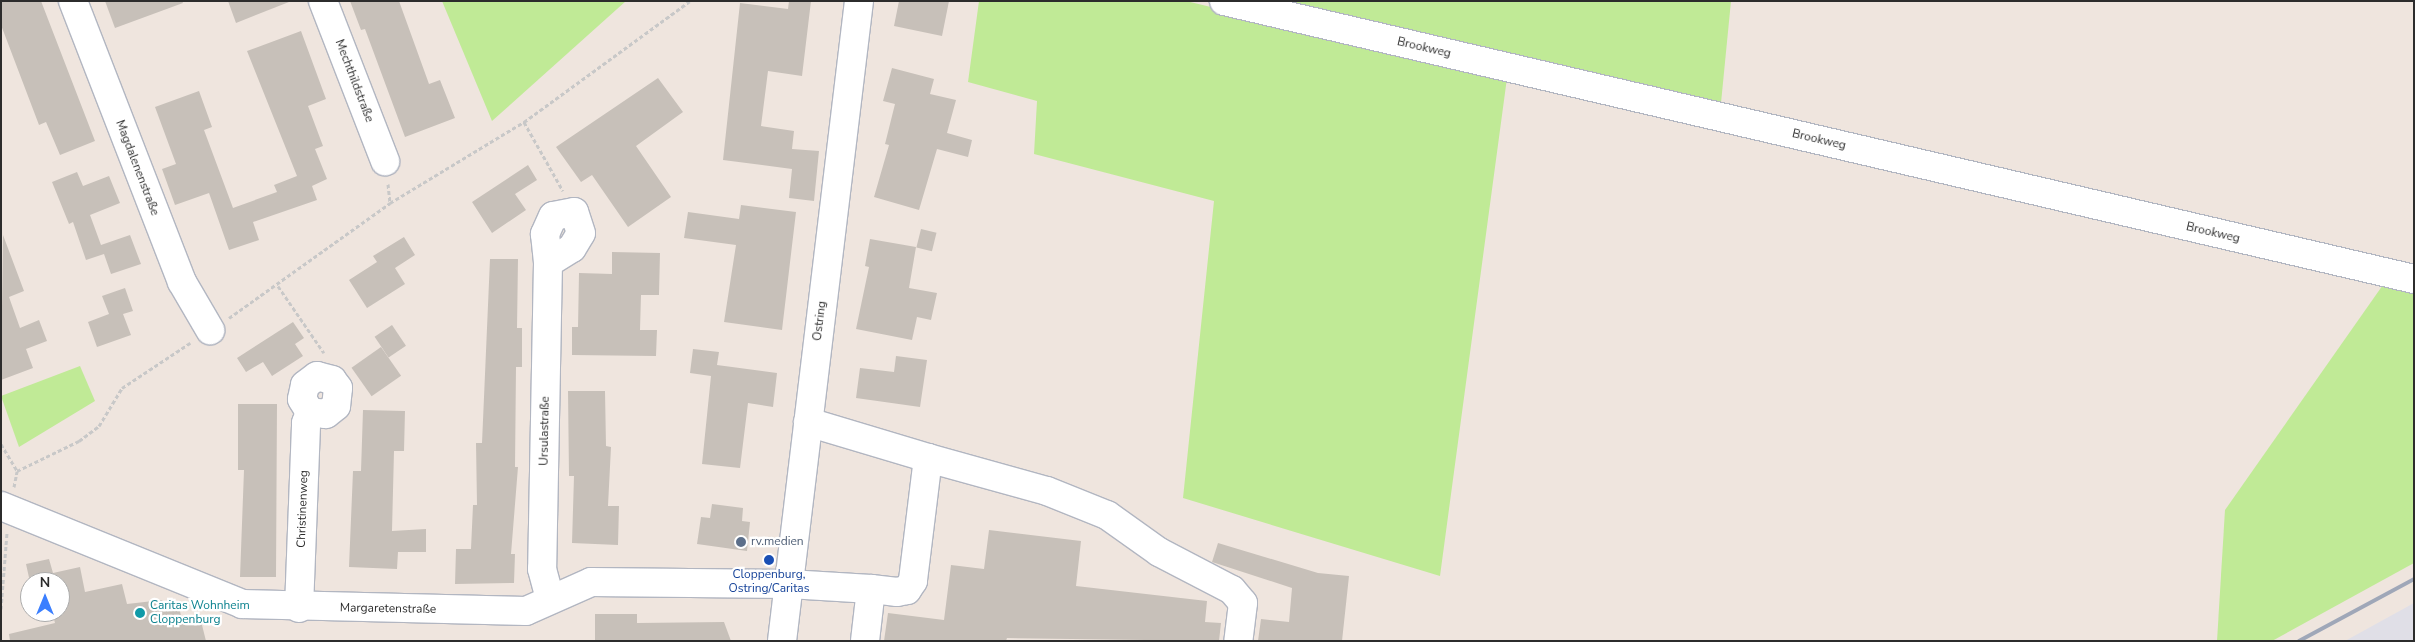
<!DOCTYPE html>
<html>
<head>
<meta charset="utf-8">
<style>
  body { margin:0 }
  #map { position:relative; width:2415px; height:642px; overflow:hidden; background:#efe5de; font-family:"Nunito Sans",sans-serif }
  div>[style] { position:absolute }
  .industrial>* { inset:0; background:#e0dfe7 }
  .green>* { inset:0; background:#c0ea96 }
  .building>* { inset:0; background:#c7c0b9; transform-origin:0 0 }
  .path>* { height:3px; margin-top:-1.5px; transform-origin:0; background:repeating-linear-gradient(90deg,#c8c8c8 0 4px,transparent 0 6.5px) }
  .roads { filter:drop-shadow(1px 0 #b2b6c1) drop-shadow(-1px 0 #b2b6c1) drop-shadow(0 1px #b2b6c1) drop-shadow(0 -1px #b2b6c1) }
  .minor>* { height:28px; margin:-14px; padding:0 14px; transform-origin:14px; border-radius:14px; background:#fff }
  .rail>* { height:4px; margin:-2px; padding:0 2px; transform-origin:2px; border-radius:2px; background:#9fa7b8 }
  .dots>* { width:14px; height:14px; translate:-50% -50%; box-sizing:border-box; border:2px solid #fff; border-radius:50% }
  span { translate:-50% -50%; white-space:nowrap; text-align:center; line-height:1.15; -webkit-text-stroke:4.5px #fff; paint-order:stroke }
  .street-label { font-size:12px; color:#2c2c2c }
  .service-label { font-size:12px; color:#4e5e75 }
  .left { translate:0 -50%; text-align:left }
  .transit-label { font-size:12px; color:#164399 }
  .culture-label { font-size:12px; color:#0d838f }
  .frame { position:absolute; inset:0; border:2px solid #2c2c2c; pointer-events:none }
  .north { position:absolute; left:20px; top:572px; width:50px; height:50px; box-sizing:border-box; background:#fff; border:1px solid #ababab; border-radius:50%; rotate:0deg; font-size:14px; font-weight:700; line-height:20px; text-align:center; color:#2c2c2c }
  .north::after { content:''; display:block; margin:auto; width:18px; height:22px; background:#3b7fff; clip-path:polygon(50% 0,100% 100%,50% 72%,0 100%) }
</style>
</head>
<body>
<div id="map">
  <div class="industrial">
    <i style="clip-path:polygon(2414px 603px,2414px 641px,2345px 641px)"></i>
  </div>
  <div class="green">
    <i style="clip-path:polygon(442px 1px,626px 1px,492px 121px)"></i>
    <i style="clip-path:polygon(979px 1px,1186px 1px,1507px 78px,1440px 576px,1183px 498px,1214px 201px,1034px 154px,1037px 101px,968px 82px)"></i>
    <i style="clip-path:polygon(1271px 1px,1731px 1px,1721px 103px)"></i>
    <i style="clip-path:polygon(2385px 282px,2414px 289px,2414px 563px,2272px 641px,2217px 641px,2225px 510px)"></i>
    <i style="clip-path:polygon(80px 366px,95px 401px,19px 447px,1px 396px)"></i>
  </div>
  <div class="building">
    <i style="clip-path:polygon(1px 1px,41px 1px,95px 141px,60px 155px,46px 122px,39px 125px,1px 25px)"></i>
    <i style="clip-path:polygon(105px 1px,182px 1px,183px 3px,115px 28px)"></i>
    <i style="clip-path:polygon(228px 1px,288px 1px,289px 2px,236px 23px)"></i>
    <i style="clip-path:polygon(350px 1px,399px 1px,429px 84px,440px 80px,455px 118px,405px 137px,365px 29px,361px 30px)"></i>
    <i style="clip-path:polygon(789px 1px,811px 1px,802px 76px,768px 71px,761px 126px,794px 131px,792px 149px,819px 151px,814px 201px,789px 198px,792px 169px,723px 160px,740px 3px,788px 9px)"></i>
    <i style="clip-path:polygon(899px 1px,949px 1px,942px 36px,894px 26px)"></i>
    <i style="clip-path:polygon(301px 31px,326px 99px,308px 106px,323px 146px,315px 149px,327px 179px,312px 186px,317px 200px,253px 222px,259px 240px,229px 250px,209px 193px,175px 205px,162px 169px,176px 164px,155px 107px,199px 91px,212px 127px,204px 130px,233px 208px,277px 192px,274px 185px,297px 176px,247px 51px)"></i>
    <i style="clip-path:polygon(892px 68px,934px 79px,930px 94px,956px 100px,947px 133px,972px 140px,968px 157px,937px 149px,919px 210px,874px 197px,889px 145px,885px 144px,895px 104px,883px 101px)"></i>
    <i style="clip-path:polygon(658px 78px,683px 112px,636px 146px,671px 197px,628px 227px,592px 175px,581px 182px,556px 147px)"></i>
    <i style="clip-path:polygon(528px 165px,537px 180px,515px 194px,526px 210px,492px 233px,472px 202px)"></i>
    <i style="clip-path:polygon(77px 172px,83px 186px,109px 176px,120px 203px,90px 215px,101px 245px,130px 235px,141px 264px,111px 274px,104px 254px,86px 260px,73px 222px,69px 224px,52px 182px)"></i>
    <i style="clip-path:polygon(741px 205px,796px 212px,782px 330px,724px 322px,736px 245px,684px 238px,688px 212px,739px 219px)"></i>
    <i style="left:921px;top:229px;width:16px;height:19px;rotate:14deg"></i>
    <i style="clip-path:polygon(3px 235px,24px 291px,9px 297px,20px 328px,39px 320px,47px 341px,26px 349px,33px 368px,1px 380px)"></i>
    <i style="clip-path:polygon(404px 237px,415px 255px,395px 268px,405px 284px,367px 308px,349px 280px,377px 262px,373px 256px)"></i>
    <i style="clip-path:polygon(870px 239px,916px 247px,909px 288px,937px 293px,931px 320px,917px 317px,912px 340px,856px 329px,869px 267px,865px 266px)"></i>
    <i style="clip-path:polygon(612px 252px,660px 253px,659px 295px,641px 295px,640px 330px,657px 330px,656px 356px,572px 355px,572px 327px,578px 327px,579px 273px,612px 274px)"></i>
    <i style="clip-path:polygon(490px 259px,518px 259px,517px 328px,522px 328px,522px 367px,516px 367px,515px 467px,518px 467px,511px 554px,515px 554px,514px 583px,455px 584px,456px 549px,471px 549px,473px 505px,477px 505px,476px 443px,482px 443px)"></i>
    <i style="clip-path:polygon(125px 288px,133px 311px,123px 314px,131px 335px,97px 347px,88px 322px,109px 314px,102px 296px)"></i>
    <i style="clip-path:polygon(293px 322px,304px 338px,295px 344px,303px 356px,272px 376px,263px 362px,246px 372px,237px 358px)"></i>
    <i style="left:392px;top:325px;width:25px;height:21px;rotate:56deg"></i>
    <i style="left:381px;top:347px;width:35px;height:36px;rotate:55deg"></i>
    <i style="clip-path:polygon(693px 349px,719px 352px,717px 365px,777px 373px,773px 407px,748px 403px,740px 468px,702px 464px,711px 376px,690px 373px)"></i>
    <i style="clip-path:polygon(896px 356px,927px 360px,920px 407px,856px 398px,860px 368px,894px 372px)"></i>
    <i style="clip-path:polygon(568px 391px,605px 391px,606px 446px,611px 447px,608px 506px,619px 506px,618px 545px,572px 543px,574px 476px,569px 476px)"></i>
    <i style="clip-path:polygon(238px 404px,277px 404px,276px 577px,240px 577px,244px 470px,238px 470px)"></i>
    <i style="clip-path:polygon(363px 410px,405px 411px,404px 451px,394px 451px,392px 531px,426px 529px,426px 552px,398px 552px,397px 569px,349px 567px,353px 471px,361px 471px)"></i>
    <i style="clip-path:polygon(712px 504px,743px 508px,742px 521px,750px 522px,747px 551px,697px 544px,701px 517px,710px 518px)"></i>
    <i style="clip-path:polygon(989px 530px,1081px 541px,1076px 586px,1207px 601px,1205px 622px,1221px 623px,1219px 641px,1007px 638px,1006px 641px,884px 641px,888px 613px,944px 620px,951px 565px,984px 569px)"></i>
    <i style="clip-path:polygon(1218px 543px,1318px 573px,1349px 576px,1342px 641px,1258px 641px,1261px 619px,1289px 622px,1292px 588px,1212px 562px)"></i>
    <i style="clip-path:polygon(49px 559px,53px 573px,80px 567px,85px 592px,122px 584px,127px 604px,162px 600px,164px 610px,179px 606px,182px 621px,200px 617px,206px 641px,10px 641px,9px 634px,55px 623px,52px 612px,60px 612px,60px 582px,30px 582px,26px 564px)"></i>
    <i style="clip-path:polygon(595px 614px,637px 614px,637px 623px,724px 622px,731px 641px,595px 641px)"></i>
  </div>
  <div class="path">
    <i style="left:524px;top:122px;width:79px;rotate:60.5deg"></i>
    <i style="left:388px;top:184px;width:19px;rotate:84deg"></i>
    <i style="left:278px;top:286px;width:81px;rotate:55.5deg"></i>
    <i style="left:229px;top:318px;width:198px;rotate:-35.5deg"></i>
    <i style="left:390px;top:203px;width:157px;rotate:-31.2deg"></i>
    <i style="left:524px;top:122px;width:205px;rotate:-36.1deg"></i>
    <i style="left:1px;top:444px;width:31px;rotate:59deg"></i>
    <i style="left:14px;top:487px;width:16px;rotate:-79deg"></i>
    <i style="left:17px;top:471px;width:69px;rotate:-25.8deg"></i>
    <i style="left:79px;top:441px;width:25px;rotate:-37deg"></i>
    <i style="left:99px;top:426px;width:44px;rotate:-58.8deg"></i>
    <i style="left:122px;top:388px;width:82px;rotate:-33.5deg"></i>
    <i style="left:1px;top:609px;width:76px;rotate:-85.5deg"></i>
  </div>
  <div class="roads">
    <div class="minor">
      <i style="left:73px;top:1px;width:301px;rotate:68.8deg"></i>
      <i style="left:182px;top:282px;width:56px;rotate:59.7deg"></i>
      <i style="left:323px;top:1px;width:172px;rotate:68.8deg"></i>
      <i style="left:1224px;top:1px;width:1222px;rotate:13.15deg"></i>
      <i style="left:548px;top:263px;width:28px;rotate:-32deg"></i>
      <i style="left:572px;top:248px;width:17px;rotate:-59deg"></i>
      <i style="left:581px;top:233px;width:22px;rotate:-108deg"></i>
      <i style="left:574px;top:212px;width:21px;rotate:169deg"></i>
      <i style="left:553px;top:216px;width:20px;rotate:114deg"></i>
      <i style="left:545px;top:234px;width:29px;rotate:84deg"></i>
      <i style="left:548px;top:263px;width:306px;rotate:91.1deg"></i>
      <i style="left:542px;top:569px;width:30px;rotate:75deg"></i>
      <i style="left:808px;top:422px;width:125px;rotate:16.7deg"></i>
      <i style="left:928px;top:458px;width:124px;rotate:97deg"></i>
      <i style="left:913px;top:581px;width:11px;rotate:124deg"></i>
      <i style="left:907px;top:590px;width:10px;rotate:169deg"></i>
      <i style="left:897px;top:592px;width:26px;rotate:-173deg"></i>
      <i style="left:928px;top:458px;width:123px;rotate:15.5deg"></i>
      <i style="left:1047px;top:491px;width:65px;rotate:21.8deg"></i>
      <i style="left:1107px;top:515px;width:64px;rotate:35.4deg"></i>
      <i style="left:1159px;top:552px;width:82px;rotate:27.5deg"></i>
      <i style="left:1232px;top:590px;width:17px;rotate:50deg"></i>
      <i style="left:1243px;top:603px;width:38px;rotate:97deg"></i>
      <i style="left:1px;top:506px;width:260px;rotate:22.1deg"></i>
      <i style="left:242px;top:604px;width:284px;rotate:1.4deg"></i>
      <i style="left:526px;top:611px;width:71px;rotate:-24deg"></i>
      <i style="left:591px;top:582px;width:198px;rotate:0.6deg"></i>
      <i style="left:789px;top:584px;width:82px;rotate:3.5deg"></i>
      <i style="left:871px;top:589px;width:52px;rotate:96.6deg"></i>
      <i style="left:299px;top:608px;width:185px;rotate:-87.8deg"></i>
      <i style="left:306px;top:423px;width:12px;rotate:-70deg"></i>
      <i style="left:310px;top:412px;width:15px;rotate:-122deg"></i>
      <i style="left:302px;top:399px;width:14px;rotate:-78deg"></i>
      <i style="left:305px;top:385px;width:15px;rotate:-37deg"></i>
      <i style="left:317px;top:376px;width:16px;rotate:15deg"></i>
      <i style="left:332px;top:380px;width:10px;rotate:53deg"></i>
      <i style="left:338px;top:388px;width:18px;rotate:96deg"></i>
      <i style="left:336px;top:406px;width:13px;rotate:141deg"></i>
      <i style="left:326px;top:414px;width:16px;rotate:-173deg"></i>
      <i style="left:782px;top:641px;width:645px;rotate:-83.14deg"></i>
    </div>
  </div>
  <div class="rail">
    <i style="left:2299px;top:641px;width:131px;rotate:-28.3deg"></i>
  </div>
  <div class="dots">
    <i style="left:741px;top:542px;background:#5c6f8a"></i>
    <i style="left:769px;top:560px;background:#1a4fb4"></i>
    <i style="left:140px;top:613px;background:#0f9aa8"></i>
  </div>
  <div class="street-label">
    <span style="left:1424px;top:48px;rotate:13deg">Brookweg</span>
    <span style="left:354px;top:81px;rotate:69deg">Mechthildstraße</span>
    <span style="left:1819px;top:140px;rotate:13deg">Brookweg</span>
    <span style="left:137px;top:168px;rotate:69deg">Magdalenenstraße</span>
    <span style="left:2213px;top:233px;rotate:13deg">Brookweg</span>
    <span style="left:820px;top:321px;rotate:-83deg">Ostring</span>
    <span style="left:545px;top:431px;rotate:-89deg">Ursulastraße</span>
    <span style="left:303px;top:509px;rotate:-88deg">Christinenweg</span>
    <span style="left:388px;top:609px;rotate:1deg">Margaretenstraße</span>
  </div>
  <div class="service-label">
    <span class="left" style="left:751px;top:542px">rv.medien</span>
  </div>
  <div class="transit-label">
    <span style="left:769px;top:582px">Cloppenburg,<br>Ostring/Caritas</span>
  </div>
  <div class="culture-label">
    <span class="left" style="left:150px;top:613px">Caritas Wohnheim<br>Cloppenburg</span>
  </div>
  <div class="frame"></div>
  <div class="north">N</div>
</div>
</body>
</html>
